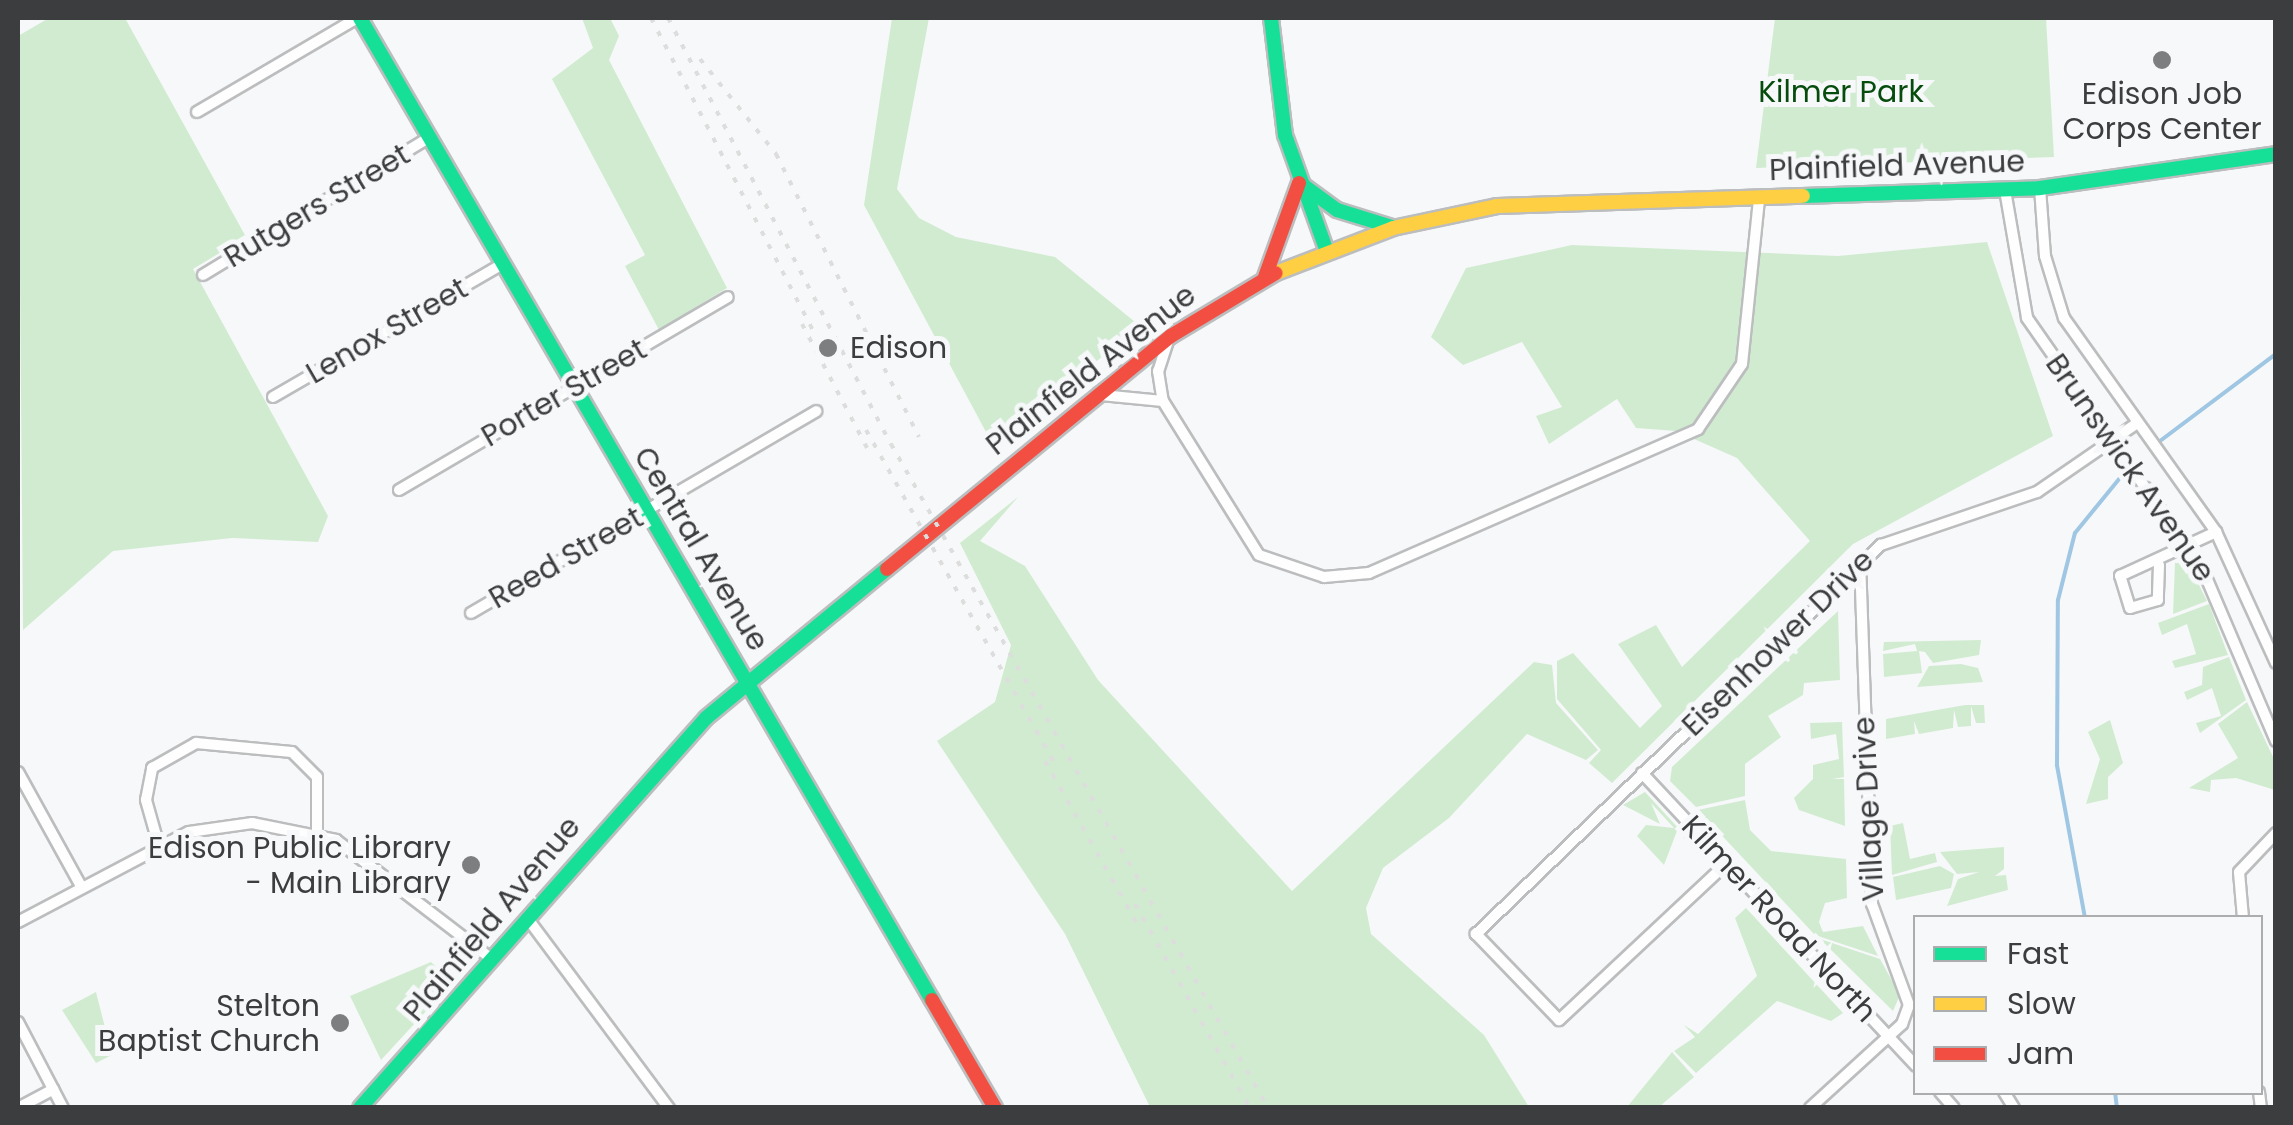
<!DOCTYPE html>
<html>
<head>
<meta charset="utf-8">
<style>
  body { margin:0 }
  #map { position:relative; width:2293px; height:1125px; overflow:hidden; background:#f7f8f9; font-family:Poppins,sans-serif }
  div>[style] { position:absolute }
  .green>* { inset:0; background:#d1ebd1 }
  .stream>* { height:4px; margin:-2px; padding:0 2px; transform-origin:2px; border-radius:2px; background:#9fc6e3 }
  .roads { filter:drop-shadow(2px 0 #bcbdbe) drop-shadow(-2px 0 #bcbdbe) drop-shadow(0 2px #bcbdbe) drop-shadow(0 -2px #bcbdbe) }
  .street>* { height:10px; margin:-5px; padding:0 5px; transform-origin:5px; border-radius:5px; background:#fefefe }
  .fast>* { height:14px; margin:-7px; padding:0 7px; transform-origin:7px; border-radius:7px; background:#16e098 }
  .slow>* { height:14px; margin:-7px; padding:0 7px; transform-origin:7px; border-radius:7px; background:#ffcf43 }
  .jam>* { height:14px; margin:-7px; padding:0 7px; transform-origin:7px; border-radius:7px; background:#f24e42 }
  .rail>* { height:4px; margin-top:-2px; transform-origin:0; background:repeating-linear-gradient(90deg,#ddd 0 5px,transparent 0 15px) }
  .dots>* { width:28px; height:28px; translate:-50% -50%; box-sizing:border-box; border:5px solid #f6f8fa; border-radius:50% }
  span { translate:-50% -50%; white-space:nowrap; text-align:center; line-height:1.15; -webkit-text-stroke:10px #f6f8fa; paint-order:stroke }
  .park-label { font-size:30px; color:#064c0d }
  .poi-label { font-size:30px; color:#3c3d3e }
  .left { translate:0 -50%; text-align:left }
  .right { translate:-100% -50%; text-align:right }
  .street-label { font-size:30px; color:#3c3d3e }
  .frame { position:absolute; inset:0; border:20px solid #3c3d3e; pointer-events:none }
  .legend { position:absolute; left:1913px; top:915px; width:350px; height:180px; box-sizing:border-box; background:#f6f8fa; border:2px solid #acadaf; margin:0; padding:12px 18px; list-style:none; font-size:30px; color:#3c3d3e }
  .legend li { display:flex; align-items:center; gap:20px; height:50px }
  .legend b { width:50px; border:2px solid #acadaf }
</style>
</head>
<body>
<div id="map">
  <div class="green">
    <i style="clip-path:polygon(49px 18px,125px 18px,246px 237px,193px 269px,328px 516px,318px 542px,232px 538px,113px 551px,23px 630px,18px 36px)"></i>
    <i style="clip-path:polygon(582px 18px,610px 18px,619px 36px,609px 60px,727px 288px,659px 330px,625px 266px,645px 255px,552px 79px,593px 48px)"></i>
    <i style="clip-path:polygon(892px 18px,929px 18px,897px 189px,919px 218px,956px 237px,1055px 257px,1140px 326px,993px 445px,864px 205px)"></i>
    <i style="clip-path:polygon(1775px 18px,2046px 18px,2054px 157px,1756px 168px)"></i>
    <i style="clip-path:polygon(1987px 242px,2053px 436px,1853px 544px,1612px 783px,1589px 763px,1601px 750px,1557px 699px,1557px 661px,1573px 653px,1640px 728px,1662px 706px,1618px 644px,1656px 625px,1682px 667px,1810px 541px,1737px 458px,1676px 431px,1636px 428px,1617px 399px,1549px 444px,1536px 416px,1562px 407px,1522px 342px,1463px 365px,1431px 337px,1466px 268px,1572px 245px,1838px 256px)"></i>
    <i style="clip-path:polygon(1018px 497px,980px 541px,1025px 566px,1098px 680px,1292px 891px,1534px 662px,1552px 665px,1556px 703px,1598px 750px,1586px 760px,1527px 734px,1449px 818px,1383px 868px,1366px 908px,1371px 934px,1484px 1035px,1529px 1107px,1150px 1107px,1065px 934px,937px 741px,995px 702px,1011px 645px,960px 543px)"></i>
    <i style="clip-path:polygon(2175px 563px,2188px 563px,2207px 601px,2173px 614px)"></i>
    <i style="clip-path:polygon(2209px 604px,2228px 655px,2175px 668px,2172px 661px,2196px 654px,2187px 624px,2162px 635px,2158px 623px)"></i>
    <i style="clip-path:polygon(1838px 611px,1840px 680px,1804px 683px,1803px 695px,1768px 716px,1781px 737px,1745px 764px,1745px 796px,1696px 807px,1670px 781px,1672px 767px)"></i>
    <i style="clip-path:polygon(1981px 640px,1979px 655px,1933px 663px,1925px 652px,1919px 651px,1922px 673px,1884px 677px,1883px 654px,1917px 651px,1915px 644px,1883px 651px,1884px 642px)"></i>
    <i style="clip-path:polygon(2229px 657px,2246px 700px,2200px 733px,2196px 723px,2221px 716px,2212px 688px,2187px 700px,2184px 692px,2202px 685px,2203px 667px)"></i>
    <i style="clip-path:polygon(1961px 664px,1978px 668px,1983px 682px,1917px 687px,1929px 666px)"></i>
    <i style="clip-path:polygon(2247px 702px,2275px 761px,2275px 790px,2236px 778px,2211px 780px,2210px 792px,2189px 788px,2238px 758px,2218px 724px)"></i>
    <i style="clip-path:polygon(1965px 705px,1984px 705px,1985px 723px,1976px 723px,1971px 706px,1971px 726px,1958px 727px,1954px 710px,1953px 728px,1919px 734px,1914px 721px,1915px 734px,1886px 739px,1886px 719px)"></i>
    <i style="clip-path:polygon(2110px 720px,2123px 763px,2108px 777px,2108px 799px,2086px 804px,2100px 759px,2088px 732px)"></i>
    <i style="clip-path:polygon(1842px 722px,1844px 777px,1832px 779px,1844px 779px,1845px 826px,1799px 810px,1794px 798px,1813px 779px,1813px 765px,1839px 759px,1836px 734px,1811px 739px,1810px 723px)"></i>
    <i style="clip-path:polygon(1645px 792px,1705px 857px,1707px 863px,1677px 831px,1664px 865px,1637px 836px,1646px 825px,1674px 828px,1651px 803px,1660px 824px,1623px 805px)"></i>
    <i style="clip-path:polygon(1745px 800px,1750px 830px,1771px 851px,1846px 859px,1847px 898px,1825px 903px,1819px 922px,1823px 932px,1863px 926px,1878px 956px,1815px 935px,1698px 810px)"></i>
    <i style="clip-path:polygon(1903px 823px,1910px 859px,1935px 853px,1937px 862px,1892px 875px,1890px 826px)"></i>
    <i style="clip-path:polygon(2004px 847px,2004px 869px,1995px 876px,2006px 875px,2008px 890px,1947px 906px,1958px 879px,1979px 872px,1957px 874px,1940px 852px)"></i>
    <i style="clip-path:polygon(1940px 866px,1954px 874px,1951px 888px,1896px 900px,1893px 877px)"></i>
    <i style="clip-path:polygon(1746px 908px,1843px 1013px,1831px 1021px,1777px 1001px,1696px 1073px,1674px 1051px,1695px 1037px,1684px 1025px,1698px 1034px,1757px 976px,1735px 918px)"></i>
    <i style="clip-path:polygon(1820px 939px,1880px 959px,1900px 995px,1893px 1011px)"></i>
    <i style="clip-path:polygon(431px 962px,453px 982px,381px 1060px,350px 996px)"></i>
    <i style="clip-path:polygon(96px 992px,112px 1055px,96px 1063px,62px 1010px)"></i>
    <i style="clip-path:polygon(1672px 1052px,1694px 1077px,1659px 1107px,1627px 1107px)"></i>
  </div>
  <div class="stream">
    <i style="left:2156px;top:444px;width:150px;rotate:-36.9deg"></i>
    <i style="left:2085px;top:918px;width:156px;rotate:-100.4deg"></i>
    <i style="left:2057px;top:765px;width:165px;rotate:-89.7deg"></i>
    <i style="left:2058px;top:600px;width:69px;rotate:-75.8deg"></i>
    <i style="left:2075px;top:533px;width:84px;rotate:-50.8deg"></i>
    <i style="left:2115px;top:1092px;width:16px;rotate:83deg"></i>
  </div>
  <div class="roads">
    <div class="street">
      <i style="left:197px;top:112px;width:186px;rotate:-30.4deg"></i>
      <i style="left:2040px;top:188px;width:68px;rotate:85.8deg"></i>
      <i style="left:2045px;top:256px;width:65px;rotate:73deg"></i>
      <i style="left:2064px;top:318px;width:262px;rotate:54.6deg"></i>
      <i style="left:2216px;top:532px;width:144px;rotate:65.4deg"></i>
      <i style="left:2005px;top:190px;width:130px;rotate:80.2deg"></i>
      <i style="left:2027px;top:318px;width:307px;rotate:55.1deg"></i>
      <i style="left:2203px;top:570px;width:186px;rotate:66.9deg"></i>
      <i style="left:203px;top:275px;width:266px;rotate:-31.3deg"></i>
      <i style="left:1168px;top:341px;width:32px;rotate:108deg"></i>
      <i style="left:1158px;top:371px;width:30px;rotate:81deg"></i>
      <i style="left:1163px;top:401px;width:181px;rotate:58.1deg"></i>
      <i style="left:1259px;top:555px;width:69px;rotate:18.7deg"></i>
      <i style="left:1324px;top:577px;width:45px;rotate:-5.1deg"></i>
      <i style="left:1369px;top:573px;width:359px;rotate:-23.6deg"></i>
      <i style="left:1698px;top:429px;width:78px;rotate:-55.9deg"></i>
      <i style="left:1742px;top:364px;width:166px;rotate:-84.1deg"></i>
      <i style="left:1101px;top:395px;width:62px;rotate:5.5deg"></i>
      <i style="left:273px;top:397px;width:265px;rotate:-30.1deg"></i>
      <i style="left:399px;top:490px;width:381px;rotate:-30.4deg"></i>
      <i style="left:2159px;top:565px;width:35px;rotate:92deg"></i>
      <i style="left:2158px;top:600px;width:29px;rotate:164deg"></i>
      <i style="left:2130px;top:608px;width:34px;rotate:-107deg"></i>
      <i style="left:2120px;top:576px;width:106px;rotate:-24.6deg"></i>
      <i style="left:471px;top:613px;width:400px;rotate:-30.3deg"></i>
      <i style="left:18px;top:772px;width:130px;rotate:61.1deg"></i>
      <i style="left:1642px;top:773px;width:401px;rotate:46.9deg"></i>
      <i style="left:159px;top:846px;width:48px;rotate:-105.8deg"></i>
      <i style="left:146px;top:800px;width:33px;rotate:-79deg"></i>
      <i style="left:152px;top:768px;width:51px;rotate:-29.6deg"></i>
      <i style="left:196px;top:743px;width:96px;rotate:5.4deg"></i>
      <i style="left:292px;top:752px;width:35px;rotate:45deg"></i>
      <i style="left:317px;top:777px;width:56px;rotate:90deg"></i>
      <i style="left:1727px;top:863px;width:230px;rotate:136.9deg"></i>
      <i style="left:1559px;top:1020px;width:120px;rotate:-134deg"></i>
      <i style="left:1476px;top:934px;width:562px;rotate:-43.85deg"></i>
      <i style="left:1881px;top:545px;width:165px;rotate:-18.8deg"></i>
      <i style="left:2037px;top:492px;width:120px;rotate:-34.5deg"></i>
      <i style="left:2243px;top:918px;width:46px;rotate:-95deg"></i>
      <i style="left:2239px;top:872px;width:54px;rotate:-46.5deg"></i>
      <i style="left:528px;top:919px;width:236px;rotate:53.3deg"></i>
      <i style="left:18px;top:922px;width:193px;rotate:-27.8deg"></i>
      <i style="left:189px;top:832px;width:64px;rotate:-8.1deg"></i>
      <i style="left:252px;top:823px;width:86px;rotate:11.4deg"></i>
      <i style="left:336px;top:840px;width:198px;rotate:37.4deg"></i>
      <i style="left:18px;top:1022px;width:97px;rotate:62.4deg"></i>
      <i style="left:1940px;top:1092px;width:21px;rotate:49deg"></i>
      <i style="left:2004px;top:1092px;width:19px;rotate:58deg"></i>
      <i style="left:2259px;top:1092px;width:16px;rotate:83deg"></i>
      <i style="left:18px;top:1108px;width:40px;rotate:-28deg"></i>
      <i style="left:1810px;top:1108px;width:125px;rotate:-42.4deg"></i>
      <i style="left:1902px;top:1024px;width:20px;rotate:-70deg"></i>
      <i style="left:1909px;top:1005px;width:108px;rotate:-110.1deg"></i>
      <i style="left:1872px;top:904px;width:337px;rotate:-92deg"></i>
    </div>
    <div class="fast">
      <i style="left:360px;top:18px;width:1136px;rotate:59.78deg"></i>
      <i style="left:1271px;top:18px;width:118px;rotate:83.2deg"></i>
      <i style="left:1285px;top:135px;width:121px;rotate:70.2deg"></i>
      <i style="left:1304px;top:186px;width:41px;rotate:36deg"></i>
      <i style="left:1337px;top:210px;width:58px;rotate:17.2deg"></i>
      <i style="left:1803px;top:196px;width:237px;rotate:-1.9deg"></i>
      <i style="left:2040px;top:188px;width:238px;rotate:-8.2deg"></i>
      <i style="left:360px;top:1108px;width:521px;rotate:-48.42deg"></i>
      <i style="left:706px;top:718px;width:234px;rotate:-39.5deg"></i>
    </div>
    <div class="slow">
      <i style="left:1276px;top:273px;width:125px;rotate:-21deg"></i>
      <i style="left:1393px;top:228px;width:106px;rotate:-11.9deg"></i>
      <i style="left:1497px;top:206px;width:306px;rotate:-1.9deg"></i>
    </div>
    <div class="jam">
      <i style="left:1265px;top:277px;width:100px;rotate:-70.1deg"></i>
      <i style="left:887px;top:569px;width:367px;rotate:-39.4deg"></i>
      <i style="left:1171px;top:336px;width:122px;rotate:-31deg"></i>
      <i style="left:932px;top:1000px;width:125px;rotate:59.7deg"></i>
    </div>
  </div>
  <div class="rail">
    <i style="left:651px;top:18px;width:355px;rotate:62.6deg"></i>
    <i style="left:668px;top:18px;width:481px;rotate:62.4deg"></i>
    <i style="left:891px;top:444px;width:764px;rotate:60.41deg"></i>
    <i style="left:700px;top:59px;width:122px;rotate:51.3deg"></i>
    <i style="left:776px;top:154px;width:317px;rotate:63.2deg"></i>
    <i style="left:802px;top:324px;width:140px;rotate:62.3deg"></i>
    <i style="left:866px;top:430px;width:390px;rotate:60.5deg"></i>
    <i style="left:1045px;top:761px;width:185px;rotate:60.5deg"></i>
    <i style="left:1135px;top:904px;width:234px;rotate:60.6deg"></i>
  </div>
  <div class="dots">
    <i style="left:2162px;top:60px;background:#7d7e7f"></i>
    <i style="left:828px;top:348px;background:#7d7e7f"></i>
    <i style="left:471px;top:865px;background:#7d7e7f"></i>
    <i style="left:340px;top:1023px;background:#7d7e7f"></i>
  </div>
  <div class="park-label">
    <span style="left:1841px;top:92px">Kilmer Park</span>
  </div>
  <div class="poi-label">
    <span style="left:2162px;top:111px">Edison Job<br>Corps Center</span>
    <span class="left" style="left:850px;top:348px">Edison</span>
    <span class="right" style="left:451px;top:865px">Edison Public Library<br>- Main Library</span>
    <span class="right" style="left:320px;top:1023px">Stelton<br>Baptist Church</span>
  </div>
  <div class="street-label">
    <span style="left:1897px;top:166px;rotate:-2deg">Plainfield Avenue</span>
    <span style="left:317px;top:206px;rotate:-31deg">Rutgers Street</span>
    <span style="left:387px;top:331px;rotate:-30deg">Lenox Street</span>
    <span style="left:1091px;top:370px;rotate:-38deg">Plainfield Avenue</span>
    <span style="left:564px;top:393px;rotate:-30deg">Porter Street</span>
    <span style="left:2130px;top:468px;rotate:55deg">Brunswick Avenue</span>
    <span style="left:701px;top:549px;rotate:59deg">Central Avenue</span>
    <span style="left:566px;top:558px;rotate:-30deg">Reed Street</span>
    <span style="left:1778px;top:643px;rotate:-44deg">Eisenhower Drive</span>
    <span style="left:1869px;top:809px;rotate:-93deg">Village Drive</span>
    <span style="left:492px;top:919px;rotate:-50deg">Plainfield Avenue</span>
    <span style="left:1779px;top:919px;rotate:47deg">Kilmer Road North</span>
  </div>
  <div class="frame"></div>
  <ul class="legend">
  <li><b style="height:12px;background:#16e098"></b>Fast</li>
  <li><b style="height:12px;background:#ffcf43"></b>Slow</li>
  <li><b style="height:12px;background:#f24e42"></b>Jam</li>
  </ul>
</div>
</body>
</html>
